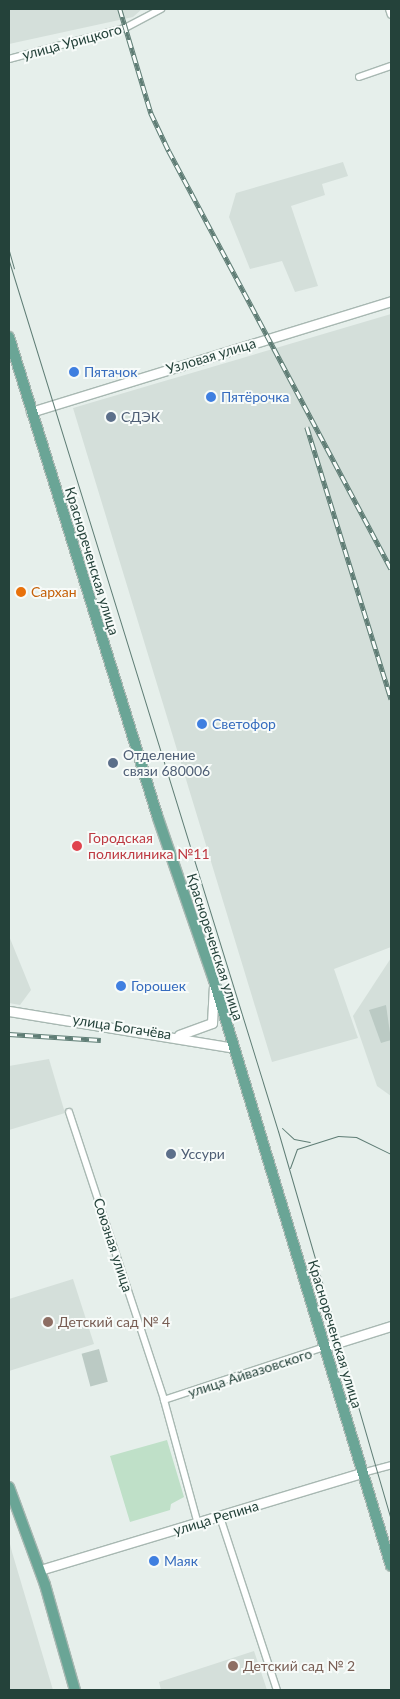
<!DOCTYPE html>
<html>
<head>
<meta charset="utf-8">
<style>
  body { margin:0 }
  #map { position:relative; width:400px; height:1699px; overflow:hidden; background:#e6efeb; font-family:Lato,sans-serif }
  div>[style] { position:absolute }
  .built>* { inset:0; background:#d4dfda }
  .green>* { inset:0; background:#bfe0c8 }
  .building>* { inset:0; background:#bbcac4; transform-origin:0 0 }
  .roads { filter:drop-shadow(1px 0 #a8b8b2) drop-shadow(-1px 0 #a8b8b2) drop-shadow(0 1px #a8b8b2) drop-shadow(0 -1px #a8b8b2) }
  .street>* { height:6px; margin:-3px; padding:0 3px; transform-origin:3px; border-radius:3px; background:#fff }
  .secondary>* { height:9px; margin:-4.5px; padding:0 4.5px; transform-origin:4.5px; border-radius:4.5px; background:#fff }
  .primary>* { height:10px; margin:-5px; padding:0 5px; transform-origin:5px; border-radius:5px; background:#6aa596 }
  .tram>* { height:1px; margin:-0.5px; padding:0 0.5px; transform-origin:0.5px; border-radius:0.5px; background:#5f7d75 }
  .rail>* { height:4.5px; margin-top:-2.25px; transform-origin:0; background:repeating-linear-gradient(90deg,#f7fbf9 0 8px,#5f7d75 0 16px); box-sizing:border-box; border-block:1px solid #5f7d75 }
  .dots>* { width:14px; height:14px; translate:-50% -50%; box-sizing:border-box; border:2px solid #f7fbf9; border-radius:50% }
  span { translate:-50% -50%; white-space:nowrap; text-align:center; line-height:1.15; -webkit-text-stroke:4px #f7fbf9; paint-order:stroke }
  .street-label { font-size:14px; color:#24423a }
  .shop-label { font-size:14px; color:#366cbe }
  .left { translate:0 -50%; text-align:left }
  .service-label { font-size:14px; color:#4e5e75 }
  .food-label { font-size:14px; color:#c56008 }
  .health-label { font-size:14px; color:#be3a42 }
  .education-label { font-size:14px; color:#785e54 }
  .frame { position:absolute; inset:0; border:10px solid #24423a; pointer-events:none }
</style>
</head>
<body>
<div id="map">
  <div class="built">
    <i style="clip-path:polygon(9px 9px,142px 9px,133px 17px,9px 44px)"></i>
    <i style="clip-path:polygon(343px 162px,348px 176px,322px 184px,325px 195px,291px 206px,318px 286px,295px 292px,282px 261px,250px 269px,229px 217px,236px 193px)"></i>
    <i style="clip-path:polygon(391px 314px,391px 947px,334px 969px,358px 1038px,272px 1062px,73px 408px)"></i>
    <i style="clip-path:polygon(9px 936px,31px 990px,20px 1005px,9px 1003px)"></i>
    <i style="clip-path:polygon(391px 958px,391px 1096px,377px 1086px,353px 1016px)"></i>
    <i style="clip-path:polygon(49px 1059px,65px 1113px,9px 1130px,9px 1066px)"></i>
    <i style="clip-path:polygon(73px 1279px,94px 1344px,9px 1371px,9px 1299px)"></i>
    <i style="clip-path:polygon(9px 1540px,12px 1552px,53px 1690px,9px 1690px)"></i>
    <i style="clip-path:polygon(254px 1651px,267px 1690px,161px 1690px,159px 1682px)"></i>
  </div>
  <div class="green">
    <i style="clip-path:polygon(167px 1440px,184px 1497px,171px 1504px,170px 1510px,130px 1522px,110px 1456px)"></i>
  </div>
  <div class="building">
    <i style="clip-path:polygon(386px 1005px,391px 1040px,381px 1043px,369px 1010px)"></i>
    <i style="left:99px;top:1349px;width:34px;height:18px;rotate:75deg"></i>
  </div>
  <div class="roads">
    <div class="street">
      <i style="left:389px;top:9px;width:6px;rotate:72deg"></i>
      <i style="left:9px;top:59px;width:120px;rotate:-15deg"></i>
      <i style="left:125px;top:28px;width:41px;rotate:-27.8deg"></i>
      <i style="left:359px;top:77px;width:34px;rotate:-19deg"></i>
      <i style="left:69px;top:1112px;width:303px;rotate:71.7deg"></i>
      <i style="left:164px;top:1400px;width:129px;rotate:74.7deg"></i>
      <i style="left:164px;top:1400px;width:169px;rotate:-18.3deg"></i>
      <i style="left:362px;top:1473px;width:30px;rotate:-15deg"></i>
      <i style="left:220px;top:1517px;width:182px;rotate:71.8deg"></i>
    </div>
    <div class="secondary">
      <i style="left:31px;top:412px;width:377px;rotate:-17.1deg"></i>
      <i style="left:9px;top:1011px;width:228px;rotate:9.3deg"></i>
      <i style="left:179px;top:1035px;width:35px;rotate:-20deg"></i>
      <i style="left:212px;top:1023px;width:36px;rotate:-87deg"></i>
      <i style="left:324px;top:1347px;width:70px;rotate:-17.4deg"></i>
      <i style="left:40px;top:1570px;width:336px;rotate:-16.8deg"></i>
    </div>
    <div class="primary">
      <i style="left:9px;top:337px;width:504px;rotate:72.79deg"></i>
      <i style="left:158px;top:818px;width:172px;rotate:71deg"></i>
      <i style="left:214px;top:981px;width:611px;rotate:73.17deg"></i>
      <i style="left:9px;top:1487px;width:104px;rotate:69.8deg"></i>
      <i style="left:45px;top:1585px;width:109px;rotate:74.1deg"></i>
    </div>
  </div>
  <div class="tram">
    <i style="left:9px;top:251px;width:18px;rotate:74deg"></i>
    <i style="left:9px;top:261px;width:911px;rotate:72.82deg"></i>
    <i style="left:278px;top:1131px;width:405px;rotate:73.8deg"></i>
    <i style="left:282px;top:1128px;width:16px;rotate:43deg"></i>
    <i style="left:294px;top:1139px;width:16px;rotate:11deg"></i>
    <i style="left:290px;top:1168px;width:20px;rotate:-70deg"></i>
    <i style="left:297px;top:1149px;width:43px;rotate:-17.6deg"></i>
    <i style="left:338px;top:1136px;width:18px;rotate:3deg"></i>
    <i style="left:356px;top:1137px;width:39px;rotate:26deg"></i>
  </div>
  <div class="rail">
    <i style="left:120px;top:9px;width:109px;rotate:73.4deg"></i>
    <i style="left:151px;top:113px;width:42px;rotate:64.7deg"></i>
    <i style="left:169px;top:151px;width:473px;rotate:62deg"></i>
    <i style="left:307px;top:427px;width:285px;rotate:72.8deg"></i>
    <i style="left:9px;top:1034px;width:92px;rotate:3.7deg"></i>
  </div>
  <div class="dots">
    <i style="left:74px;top:372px;background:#3f7fe0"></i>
    <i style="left:211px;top:397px;background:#3f7fe0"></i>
    <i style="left:111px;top:417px;background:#5c6f8a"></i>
    <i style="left:21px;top:592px;background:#e8710a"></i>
    <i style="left:202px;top:724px;background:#3f7fe0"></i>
    <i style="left:113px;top:763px;background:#5c6f8a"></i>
    <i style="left:77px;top:846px;background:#e0444e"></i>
    <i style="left:121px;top:986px;background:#3f7fe0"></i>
    <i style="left:171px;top:1154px;background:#5c6f8a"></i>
    <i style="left:48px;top:1322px;background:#8d6e63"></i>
    <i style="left:154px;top:1561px;background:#3f7fe0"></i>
    <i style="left:233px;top:1666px;background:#8d6e63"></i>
  </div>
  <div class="street-label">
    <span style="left:72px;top:42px;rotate:-15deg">улица Урицкого</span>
    <span style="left:211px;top:356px;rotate:-17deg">Узловая улица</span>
    <span style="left:92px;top:561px;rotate:73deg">Краснореченская улица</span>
    <span style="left:215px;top:947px;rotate:72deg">Краснореченская улица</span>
    <span style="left:122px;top:1027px;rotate:9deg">улица Богачёва</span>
    <span style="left:113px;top:1245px;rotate:72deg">Союзная улица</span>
    <span style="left:335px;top:1334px;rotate:73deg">Краснореченская улица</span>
    <span style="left:250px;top:1373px;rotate:-18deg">улица Айвазовского</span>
    <span style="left:216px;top:1518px;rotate:-17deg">улица Репина</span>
  </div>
  <div class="shop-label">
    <span class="left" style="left:84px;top:372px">Пятачок</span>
    <span class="left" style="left:221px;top:397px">Пятёрочка</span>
    <span class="left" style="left:212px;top:724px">Светофор</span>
    <span class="left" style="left:131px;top:986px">Горошек</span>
    <span class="left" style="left:164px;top:1561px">Маяк</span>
  </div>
  <div class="service-label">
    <span class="left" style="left:121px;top:417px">СДЭК</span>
    <span class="left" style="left:123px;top:763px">Отделение<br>связи 680006</span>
    <span class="left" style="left:181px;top:1154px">Уссури</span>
  </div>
  <div class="food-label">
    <span class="left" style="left:31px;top:592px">Сархан</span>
  </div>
  <div class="health-label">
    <span class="left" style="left:88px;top:846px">Городская<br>поликлиника №11</span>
  </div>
  <div class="education-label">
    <span class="left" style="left:58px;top:1322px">Детский сад № 4</span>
    <span class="left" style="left:243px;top:1666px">Детский сад № 2</span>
  </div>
  <div class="frame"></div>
</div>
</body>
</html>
